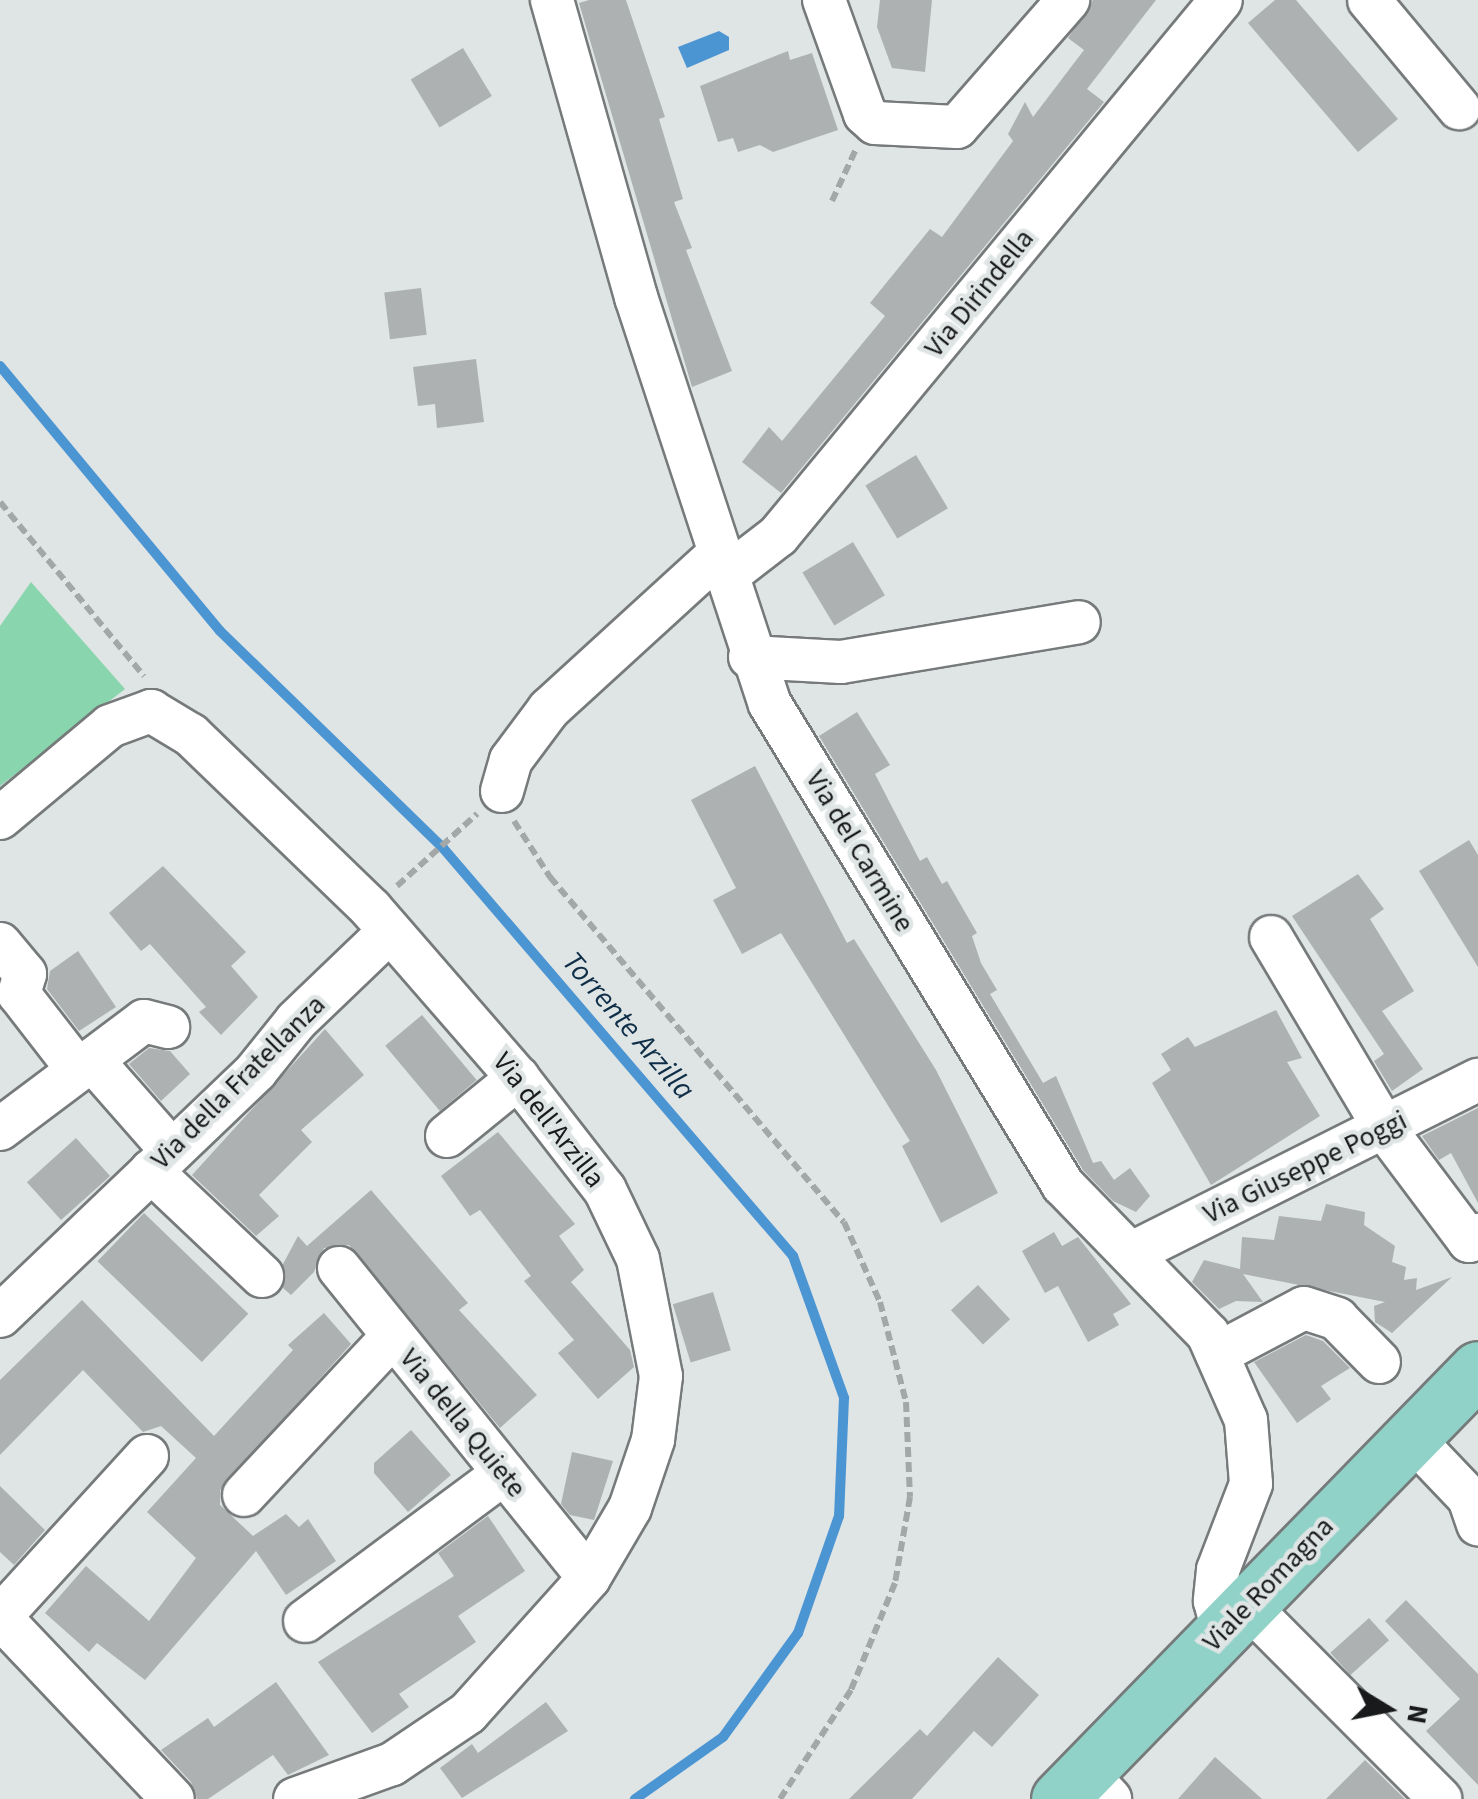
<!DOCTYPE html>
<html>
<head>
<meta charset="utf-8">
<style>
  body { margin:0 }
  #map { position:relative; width:1478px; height:1799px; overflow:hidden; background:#dfe4e4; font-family:"Source Sans 3",sans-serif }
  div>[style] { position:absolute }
  .green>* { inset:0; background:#89d6ae }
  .water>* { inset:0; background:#4c95d3 }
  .stream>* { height:10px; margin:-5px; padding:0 5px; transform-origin:5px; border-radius:5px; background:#4c95d3 }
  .building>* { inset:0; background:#adb1b2; transform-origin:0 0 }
  .path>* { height:6px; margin-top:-3px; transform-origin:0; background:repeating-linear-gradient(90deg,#a3a7a7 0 10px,transparent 0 15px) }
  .roads { filter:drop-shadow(2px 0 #767a7a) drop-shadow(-2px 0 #767a7a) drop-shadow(0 2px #767a7a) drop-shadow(0 -2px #767a7a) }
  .minor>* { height:42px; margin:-21px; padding:0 21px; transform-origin:21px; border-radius:21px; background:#fff }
  .major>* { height:55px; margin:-27.5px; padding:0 27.5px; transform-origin:27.5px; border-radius:27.5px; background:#90d2c8 }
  span { translate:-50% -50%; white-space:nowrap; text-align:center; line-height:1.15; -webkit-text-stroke:9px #dfe4e4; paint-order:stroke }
  .street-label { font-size:28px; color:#191a1b }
  .water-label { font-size:30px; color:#0e2d47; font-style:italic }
  .north { position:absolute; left:1338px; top:1659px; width:100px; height:100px; -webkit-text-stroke:8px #dfe4e4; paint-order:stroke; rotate:100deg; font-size:28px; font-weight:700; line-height:40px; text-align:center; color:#191a1b }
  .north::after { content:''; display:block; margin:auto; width:35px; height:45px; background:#191a1b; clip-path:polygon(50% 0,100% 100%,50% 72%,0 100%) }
</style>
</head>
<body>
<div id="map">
  <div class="green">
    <i style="clip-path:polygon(31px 582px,125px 689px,0 786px,0 626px)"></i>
  </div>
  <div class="water">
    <i style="clip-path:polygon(719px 31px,729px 37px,729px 50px,687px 68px,678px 47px)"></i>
  </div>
  <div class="stream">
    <i style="left:0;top:366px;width:344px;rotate:50.3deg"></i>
    <i style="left:220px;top:631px;width:311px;rotate:44.2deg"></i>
    <i style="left:443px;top:848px;width:538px;rotate:49.38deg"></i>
    <i style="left:793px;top:1256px;width:151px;rotate:70.2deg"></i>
    <i style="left:844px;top:1398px;width:118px;rotate:92.4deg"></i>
    <i style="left:839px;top:1516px;width:124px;rotate:109.3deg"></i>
    <i style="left:798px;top:1633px;width:128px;rotate:125.8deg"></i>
    <i style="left:723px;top:1737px;width:108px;rotate:144.8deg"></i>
  </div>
  <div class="building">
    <i style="clip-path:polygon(589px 0,626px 0,665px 117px,659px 119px,683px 199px,674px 202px,692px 248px,686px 250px,732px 371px,692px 387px,579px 3px)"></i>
    <i style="clip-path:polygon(880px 0,932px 0,925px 72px,892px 68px,877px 27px)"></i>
    <i style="clip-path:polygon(1093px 0,1156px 0,1087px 89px,1104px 102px,781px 493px,742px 462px,769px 427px,782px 441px,885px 316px,870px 303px,930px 229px,942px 237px,1013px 141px,1008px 134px,1025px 102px,1033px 117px,1084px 50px,1068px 38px)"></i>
    <i style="clip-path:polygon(1275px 0,1296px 0,1398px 119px,1358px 152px,1248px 23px)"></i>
    <i style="left:463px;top:48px;width:56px;height:61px;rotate:59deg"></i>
    <i style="clip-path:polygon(788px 51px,790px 60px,812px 53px,838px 130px,773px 152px,760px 145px,738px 152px,733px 138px,718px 142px,700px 86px)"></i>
    <i style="left:421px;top:288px;width:47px;height:37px;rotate:83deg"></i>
    <i style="clip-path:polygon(476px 359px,484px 422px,437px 428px,435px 404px,418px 406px,413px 367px)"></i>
    <i style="left:916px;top:455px;width:62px;height:59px;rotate:59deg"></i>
    <i style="left:853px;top:542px;width:62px;height:59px;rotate:59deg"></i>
    <i style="clip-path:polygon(857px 712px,890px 765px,875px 774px,920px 861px,927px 857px,942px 884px,947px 881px,977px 933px,972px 936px,981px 963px,997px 990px,990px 994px,1043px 1083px,1056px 1076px,1093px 1163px,1101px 1161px,1114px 1180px,1130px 1168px,1150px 1196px,1136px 1212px,1113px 1201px,1083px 1170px,819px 736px)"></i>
    <i style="clip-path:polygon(755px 766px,847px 943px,854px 939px,936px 1070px,998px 1193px,941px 1223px,902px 1146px,910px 1141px,781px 933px,742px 954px,713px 900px,736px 888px,691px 800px)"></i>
    <i style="clip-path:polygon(1469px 840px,1478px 855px,1478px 967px,1419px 871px)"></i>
    <i style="clip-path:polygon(163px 866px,246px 952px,231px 966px,258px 997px,221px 1035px,199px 1012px,206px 1007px,150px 944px,141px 951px,109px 913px)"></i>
    <i style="clip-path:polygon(1358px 874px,1384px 909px,1370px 919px,1414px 991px,1382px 1011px,1423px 1069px,1392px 1091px,1374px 1061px,1384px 1054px,1292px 916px)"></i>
    <i style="clip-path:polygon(78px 951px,116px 1007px,79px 1031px,47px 989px,50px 971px)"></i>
    <i style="clip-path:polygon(1276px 1010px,1302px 1058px,1287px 1062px,1320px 1116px,1211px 1185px,1152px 1083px,1171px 1070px,1161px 1054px,1188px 1037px,1195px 1047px)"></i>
    <i style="left:422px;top:1015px;width:85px;height:48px;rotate:50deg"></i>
    <i style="clip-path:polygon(325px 1029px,364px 1075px,301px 1130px,312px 1142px,259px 1195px,279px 1216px,256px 1236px,192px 1175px)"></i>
    <i style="clip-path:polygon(149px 1048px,170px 1051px,190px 1074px,161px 1101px,129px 1064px)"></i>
    <i style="clip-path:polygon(1478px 1108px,1478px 1203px,1451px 1153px,1439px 1160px,1422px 1136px)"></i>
    <i style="clip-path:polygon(498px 1132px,575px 1224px,559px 1236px,584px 1270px,571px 1282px,630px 1350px,634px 1367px,598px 1399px,558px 1353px,574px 1340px,524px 1281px,531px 1276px,480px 1210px,470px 1216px,441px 1176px)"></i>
    <i style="left:76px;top:1138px;width:51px;height:66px;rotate:48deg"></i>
    <i style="clip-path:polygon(371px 1190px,468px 1303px,459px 1310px,537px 1395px,500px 1428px,349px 1245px,324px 1248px,314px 1272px,291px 1295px,283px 1288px,283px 1264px,298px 1236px,307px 1246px)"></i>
    <i style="clip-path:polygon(1326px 1204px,1365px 1212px,1364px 1225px,1395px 1246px,1392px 1262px,1406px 1267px,1404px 1280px,1417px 1278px,1416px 1290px,1452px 1277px,1392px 1333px,1375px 1322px,1374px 1306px,1385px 1302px,1243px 1274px,1263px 1302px,1236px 1301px,1219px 1309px,1192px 1282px,1204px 1260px,1240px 1269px,1242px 1237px,1274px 1240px,1279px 1216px,1321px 1221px)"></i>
    <i style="left:144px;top:1213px;width:145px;height:67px;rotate:44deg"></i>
    <i style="clip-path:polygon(1054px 1232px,1062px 1246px,1078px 1237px,1131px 1304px,1113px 1314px,1119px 1325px,1088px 1342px,1058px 1286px,1045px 1293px,1022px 1251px)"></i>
    <i style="left:978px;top:1285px;width:47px;height:37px;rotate:47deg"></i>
    <i style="left:713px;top:1292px;width:61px;height:42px;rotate:73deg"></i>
    <i style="clip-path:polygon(82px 1300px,214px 1436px,293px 1350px,288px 1345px,324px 1313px,351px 1344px,220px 1490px,220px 1505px,253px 1536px,286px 1514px,299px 1527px,308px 1519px,336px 1561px,286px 1595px,256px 1551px,145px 1680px,97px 1643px,89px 1652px,45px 1613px,86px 1566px,149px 1621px,196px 1558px,147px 1512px,196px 1458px,161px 1426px,143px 1432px,83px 1370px,0 1455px,0 1380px)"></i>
    <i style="clip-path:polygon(1306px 1335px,1323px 1341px,1350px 1368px,1321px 1386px,1331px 1399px,1297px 1423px,1254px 1362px)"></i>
    <i style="clip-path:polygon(411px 1430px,451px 1475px,408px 1512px,374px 1473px,374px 1463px)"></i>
    <i style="clip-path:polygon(572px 1452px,613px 1461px,594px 1520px,570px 1515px,561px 1504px)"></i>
    <i style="clip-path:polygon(0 1486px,45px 1530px,14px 1565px,0 1552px)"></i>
    <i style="clip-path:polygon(488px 1516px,525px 1571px,458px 1616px,476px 1642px,399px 1694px,409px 1707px,372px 1733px,318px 1662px,454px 1576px,438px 1553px)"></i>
    <i style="clip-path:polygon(1406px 1600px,1478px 1674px,1478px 1785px,1426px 1731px,1460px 1699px,1385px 1621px)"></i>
    <i style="left:1369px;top:1618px;width:30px;height:52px;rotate:48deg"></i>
    <i style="clip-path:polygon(998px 1657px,1039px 1695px,992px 1747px,974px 1731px,912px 1799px,849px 1799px,920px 1729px,927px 1736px)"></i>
    <i style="clip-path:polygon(276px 1682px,329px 1755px,288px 1775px,273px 1755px,208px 1799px,197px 1799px,191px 1782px,161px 1750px,208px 1718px,214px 1727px)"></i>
    <i style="clip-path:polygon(546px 1702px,568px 1731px,462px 1798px,440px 1768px,472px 1744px,478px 1753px)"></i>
    <i style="clip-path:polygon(1215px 1757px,1262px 1799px,1178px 1799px)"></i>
    <i style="clip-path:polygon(1365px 1760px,1405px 1799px,1326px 1799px)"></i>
  </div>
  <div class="path">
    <i style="left:832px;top:201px;width:57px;rotate:-65.2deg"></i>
    <i style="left:0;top:502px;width:226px;rotate:50.4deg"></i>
    <i style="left:514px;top:821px;width:67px;rotate:57.3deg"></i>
    <i style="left:550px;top:877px;width:453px;rotate:49.6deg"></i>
    <i style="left:844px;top:1222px;width:88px;rotate:65.8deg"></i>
    <i style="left:880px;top:1302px;width:103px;rotate:75.4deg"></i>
    <i style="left:906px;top:1402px;width:95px;rotate:87.6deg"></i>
    <i style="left:910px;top:1497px;width:87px;rotate:99.9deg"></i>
    <i style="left:895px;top:1583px;width:116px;rotate:112.4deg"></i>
    <i style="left:851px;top:1690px;width:130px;rotate:123.1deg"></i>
    <i style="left:397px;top:886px;width:108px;rotate:-42deg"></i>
  </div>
  <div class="roads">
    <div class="minor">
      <i style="left:552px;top:0;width:309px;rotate:74.2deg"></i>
      <i style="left:636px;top:297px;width:428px;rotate:71.8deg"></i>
      <i style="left:770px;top:704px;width:563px;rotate:58.65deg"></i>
      <i style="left:1063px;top:1185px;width:208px;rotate:45.8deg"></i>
      <i style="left:1208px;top:1334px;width:94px;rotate:66.2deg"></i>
      <i style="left:1246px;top:1420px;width:64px;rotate:85.5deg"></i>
      <i style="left:1251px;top:1484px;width:92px;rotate:111deg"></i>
      <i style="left:1218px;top:1570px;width:31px;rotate:96deg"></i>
      <i style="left:1215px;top:1601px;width:30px;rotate:75deg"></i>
      <i style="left:824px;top:0;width:121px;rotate:70.2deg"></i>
      <i style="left:865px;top:114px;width:13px;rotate:42deg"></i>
      <i style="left:875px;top:123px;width:82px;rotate:2.8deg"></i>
      <i style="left:957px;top:127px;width:169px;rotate:-48.8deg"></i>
      <i style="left:1369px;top:0;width:141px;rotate:50.2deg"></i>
      <i style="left:726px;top:576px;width:66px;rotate:-37.6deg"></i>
      <i style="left:778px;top:536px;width:695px;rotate:-50.43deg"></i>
      <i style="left:750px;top:657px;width:91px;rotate:3.1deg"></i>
      <i style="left:841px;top:662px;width:241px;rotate:-9.5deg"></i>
      <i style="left:502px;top:791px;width:32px;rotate:-74deg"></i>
      <i style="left:511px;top:760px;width:64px;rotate:-53.3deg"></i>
      <i style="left:549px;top:709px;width:230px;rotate:-42.4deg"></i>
      <i style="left:0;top:818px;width:143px;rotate:-39.9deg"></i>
      <i style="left:110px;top:726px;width:44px;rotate:-20.1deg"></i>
      <i style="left:151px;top:711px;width:47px;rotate:31deg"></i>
      <i style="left:191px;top:735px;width:250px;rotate:44deg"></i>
      <i style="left:371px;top:909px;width:224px;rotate:49deg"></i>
      <i style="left:518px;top:1078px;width:142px;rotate:52.2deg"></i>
      <i style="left:605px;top:1190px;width:76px;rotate:64.4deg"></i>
      <i style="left:638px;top:1259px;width:119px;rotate:78.9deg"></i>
      <i style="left:661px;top:1376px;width:64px;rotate:97.1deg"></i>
      <i style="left:653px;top:1440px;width:72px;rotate:108.7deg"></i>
      <i style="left:630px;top:1508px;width:81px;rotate:120.4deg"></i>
      <i style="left:589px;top:1578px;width:181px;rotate:131.9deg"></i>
      <i style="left:468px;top:1713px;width:92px;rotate:146.1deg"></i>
      <i style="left:392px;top:1764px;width:103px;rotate:160.2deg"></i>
      <i style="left:1271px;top:937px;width:223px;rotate:59.3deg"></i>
      <i style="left:1385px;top:1129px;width:140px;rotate:53.1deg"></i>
      <i style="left:1469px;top:1241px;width:11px;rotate:-34deg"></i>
      <i style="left:0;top:944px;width:39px;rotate:50deg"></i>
      <i style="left:25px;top:974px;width:21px;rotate:107deg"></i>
      <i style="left:19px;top:994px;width:96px;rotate:52.2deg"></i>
      <i style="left:92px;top:1060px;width:121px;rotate:48.7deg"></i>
      <i style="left:0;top:1129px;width:180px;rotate:-36.9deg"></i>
      <i style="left:144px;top:1021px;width:25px;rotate:14deg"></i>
      <i style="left:447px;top:1136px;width:92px;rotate:-39.2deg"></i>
      <i style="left:151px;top:1171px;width:153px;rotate:43.4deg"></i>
      <i style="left:1132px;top:1253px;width:387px;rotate:-26.6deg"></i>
      <i style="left:339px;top:1268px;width:398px;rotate:51.1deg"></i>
      <i style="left:0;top:1316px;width:354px;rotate:-43.7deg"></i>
      <i style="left:256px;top:1071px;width:64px;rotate:-51.3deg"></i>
      <i style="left:296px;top:1021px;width:130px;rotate:-43.8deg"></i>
      <i style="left:1217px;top:1354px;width:98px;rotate:-27.9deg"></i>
      <i style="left:1304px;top:1308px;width:35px;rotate:18deg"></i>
      <i style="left:1337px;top:1319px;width:60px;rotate:45.7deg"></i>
      <i style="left:1411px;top:1437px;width:84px;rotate:46.4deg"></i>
      <i style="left:1469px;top:1498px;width:28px;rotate:71deg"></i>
      <i style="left:244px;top:1495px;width:218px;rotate:-46.9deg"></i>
      <i style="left:1247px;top:1605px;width:274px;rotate:45.1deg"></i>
      <i style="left:0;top:1617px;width:251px;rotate:46.5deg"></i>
      <i style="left:0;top:1617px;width:218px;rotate:-47.6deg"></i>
      <i style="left:305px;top:1621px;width:248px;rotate:-36.6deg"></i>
      <i style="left:1085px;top:1772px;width:37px;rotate:47deg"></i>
    </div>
    <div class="major">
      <i style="left:1059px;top:1799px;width:600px;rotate:-45.74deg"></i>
    </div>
  </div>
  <div class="street-label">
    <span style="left:979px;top:293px;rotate:-51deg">Via Dirindella</span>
    <span style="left:860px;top:851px;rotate:59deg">Via del Carmine</span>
    <span style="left:238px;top:1082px;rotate:-45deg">Via della Fratellanza</span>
    <span style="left:549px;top:1120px;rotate:52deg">Via dell'Arzilla</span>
    <span style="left:1305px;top:1167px;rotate:-26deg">Via Giuseppe Poggi</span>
    <span style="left:463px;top:1423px;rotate:51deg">Via della Quiete</span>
    <span style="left:1268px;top:1584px;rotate:-46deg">Viale Romagna</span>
  </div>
  <div class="water-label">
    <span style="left:628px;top:1026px;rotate:49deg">Torrente Arzilla</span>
  </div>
  <div class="north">N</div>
</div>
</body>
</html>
